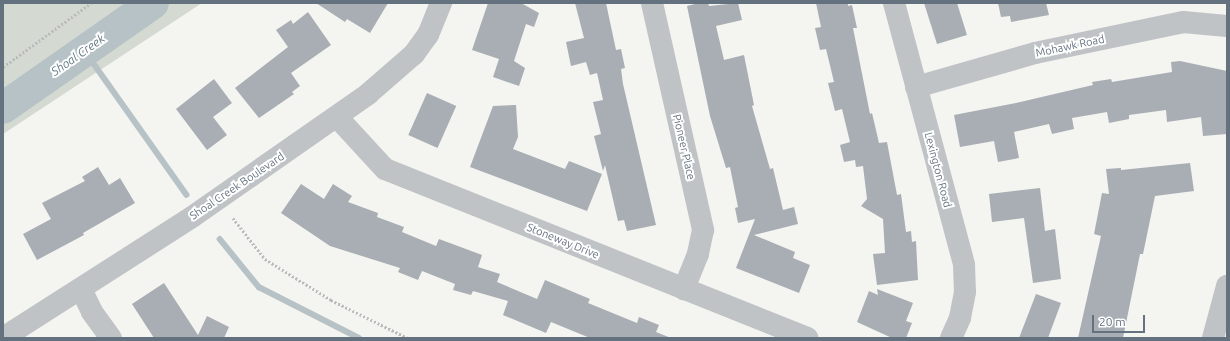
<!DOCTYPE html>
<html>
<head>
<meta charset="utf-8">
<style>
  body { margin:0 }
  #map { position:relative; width:1230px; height:341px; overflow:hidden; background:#f4f4f0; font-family:Ubuntu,sans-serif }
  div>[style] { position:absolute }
  .green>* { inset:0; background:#d4dad1 }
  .stream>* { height:5.5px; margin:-2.75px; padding:0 2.75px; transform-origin:2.75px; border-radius:2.75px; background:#b6c2c6 }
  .river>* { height:32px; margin:-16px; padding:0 16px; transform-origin:16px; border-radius:16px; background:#b6c2c6 }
  .building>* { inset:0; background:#a8aeb4; transform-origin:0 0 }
  .path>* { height:2.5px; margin-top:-1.25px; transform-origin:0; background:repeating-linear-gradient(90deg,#b9bbbd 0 2px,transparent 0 4px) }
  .minor>* { height:22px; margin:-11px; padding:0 11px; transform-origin:11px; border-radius:11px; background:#bfc3c6 }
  span { translate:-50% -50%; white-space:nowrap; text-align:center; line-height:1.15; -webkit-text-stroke:4px #fff; paint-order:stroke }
  .street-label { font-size:11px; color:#647280 }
  .water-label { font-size:12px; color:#647a85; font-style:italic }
  .frame { position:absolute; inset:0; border:4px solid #647280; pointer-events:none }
  .scale { position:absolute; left:1092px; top:315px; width:53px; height:18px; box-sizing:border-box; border:2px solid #647280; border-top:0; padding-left:5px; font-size:12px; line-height:14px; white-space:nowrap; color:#647280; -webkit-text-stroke:3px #fff; paint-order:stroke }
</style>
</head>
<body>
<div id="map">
  <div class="green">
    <i style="clip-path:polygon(3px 3px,202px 3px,3px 134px)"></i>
  </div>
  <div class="stream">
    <i style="left:85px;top:51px;width:176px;rotate:54.7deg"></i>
    <i style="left:220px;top:239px;width:62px;rotate:50.9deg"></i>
    <i style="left:259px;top:287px;width:112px;rotate:27deg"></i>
  </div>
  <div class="river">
    <i style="left:3px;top:108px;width:183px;rotate:-35deg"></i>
  </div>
  <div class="building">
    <i style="clip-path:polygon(316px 3px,388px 3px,370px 33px,347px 19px,345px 22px)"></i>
    <i style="clip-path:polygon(488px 3px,521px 3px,539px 13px,534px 27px,526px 24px,514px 61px,525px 68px,519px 86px,493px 77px,499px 59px,472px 50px)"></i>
    <i style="clip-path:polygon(575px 3px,606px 3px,616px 50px,621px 49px,625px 68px,621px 69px,623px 84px,656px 225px,627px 231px,624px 220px,618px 221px,605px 165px,603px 171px,594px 136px,601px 134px,593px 102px,603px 100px,597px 73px,590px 75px,586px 62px,571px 66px,566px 42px,584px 38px)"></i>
    <i style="clip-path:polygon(699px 3px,708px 3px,709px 6px,738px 3px,742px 20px,716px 26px,724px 60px,744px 55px,754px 105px,752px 106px,770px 169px,773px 168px,783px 210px,794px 207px,798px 224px,754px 235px,795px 252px,793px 258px,810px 265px,799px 293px,736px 268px,755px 219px,738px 223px,735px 208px,738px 207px,730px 167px,726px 168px,710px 116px,687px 6px)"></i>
    <i style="clip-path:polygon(816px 3px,848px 3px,848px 6px,852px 5px,857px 28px,853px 28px,870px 114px,872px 113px,879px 143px,887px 142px,897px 195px,901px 194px,906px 232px,911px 231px,912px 242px,916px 241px,918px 280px,877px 285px,873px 254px,885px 253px,883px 219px,861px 206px,867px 199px,863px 166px,856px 167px,855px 160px,844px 162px,840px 145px,850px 142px,842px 109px,835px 111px,828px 83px,834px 82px,826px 49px,820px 50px,815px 28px,821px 27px)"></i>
    <i style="clip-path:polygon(924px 3px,957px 3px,967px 35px,937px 44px)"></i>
    <i style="clip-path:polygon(998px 3px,1046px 3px,1049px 15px,1011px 22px,1010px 16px,1001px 17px)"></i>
    <i style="clip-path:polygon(308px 12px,331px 45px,291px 73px,300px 86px,292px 92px,294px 94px,259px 118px,235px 88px,288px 47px,276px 30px,291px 20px,293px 24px)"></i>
    <i style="clip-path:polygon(1180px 61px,1227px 71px,1227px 134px,1203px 136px,1201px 117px,1167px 122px,1166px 110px,1129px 115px,1129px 119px,1109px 123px,1107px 112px,1072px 118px,1074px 129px,1052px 134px,1049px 124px,1014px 132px,1019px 158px,998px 162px,994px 141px,960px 147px,954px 115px,1016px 103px,1093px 85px,1092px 82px,1111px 79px,1112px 82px,1172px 72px,1171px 62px)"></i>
    <i style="clip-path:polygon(214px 79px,232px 103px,213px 117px,227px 135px,207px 150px,176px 109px)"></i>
    <i style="left:427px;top:93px;width:32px;height:46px;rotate:24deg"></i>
    <i style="clip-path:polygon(516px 105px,518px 137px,513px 149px,565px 169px,569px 161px,602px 174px,587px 211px,470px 167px,493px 106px)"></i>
    <i style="clip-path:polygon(1190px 163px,1194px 191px,1155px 196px,1143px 254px,1140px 254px,1123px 338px,1078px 338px,1101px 236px,1094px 234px,1102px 193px,1109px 194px,1106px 169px,1121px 168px,1121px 170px)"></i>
    <i style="clip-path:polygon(98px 167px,109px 185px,120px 178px,135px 203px,83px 233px,84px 235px,37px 260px,23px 234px,51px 219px,42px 203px,85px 181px,82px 177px)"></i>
    <i style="clip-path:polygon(301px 184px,324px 199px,333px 184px,352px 196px,348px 202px,378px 213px,377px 217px,404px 227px,402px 232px,436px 246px,439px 239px,482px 255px,478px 267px,500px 274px,497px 282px,537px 299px,545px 280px,590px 299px,588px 303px,637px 323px,639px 317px,659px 325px,656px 332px,671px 338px,590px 338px,551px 322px,546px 333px,503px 315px,508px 301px,473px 291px,471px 295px,453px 290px,455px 284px,422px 271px,418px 280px,398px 272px,400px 268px,330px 246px,281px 213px)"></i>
    <i style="clip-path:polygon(1040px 188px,1045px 231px,1055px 229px,1061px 279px,1033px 283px,1024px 218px,992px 222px,989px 194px)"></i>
    <i style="clip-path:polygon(164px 283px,198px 335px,207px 316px,229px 327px,224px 338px,154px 338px,132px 304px)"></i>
    <i style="clip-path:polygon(877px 289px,913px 303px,906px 321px,912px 323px,906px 338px,892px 338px,857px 322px,869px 291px,878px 295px)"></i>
    <i style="clip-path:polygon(1036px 294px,1061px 303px,1048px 338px,1019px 338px)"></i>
  </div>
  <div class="path">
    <i style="left:3px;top:67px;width:109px;rotate:-36deg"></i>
    <i style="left:233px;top:218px;width:52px;rotate:52deg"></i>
    <i style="left:265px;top:259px;width:78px;rotate:31.8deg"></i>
    <i style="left:331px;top:300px;width:86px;rotate:26.3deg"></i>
  </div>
  <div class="minor">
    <i style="left:652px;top:3px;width:233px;rotate:77.3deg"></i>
    <i style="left:703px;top:230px;width:25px;rotate:102deg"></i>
    <i style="left:698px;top:254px;width:38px;rotate:112deg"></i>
    <i style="left:894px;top:3px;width:271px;rotate:75deg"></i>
    <i style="left:964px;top:265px;width:27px;rotate:88deg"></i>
    <i style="left:965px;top:292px;width:26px;rotate:101deg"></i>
    <i style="left:960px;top:318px;width:22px;rotate:114deg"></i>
    <i style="left:916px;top:87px;width:124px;rotate:-15.9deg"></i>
    <i style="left:1035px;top:53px;width:151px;rotate:-11.8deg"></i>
    <i style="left:1183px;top:22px;width:44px;rotate:5.2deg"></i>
    <i style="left:337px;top:117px;width:71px;rotate:47.3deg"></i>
    <i style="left:385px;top:169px;width:455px;rotate:21.8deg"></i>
    <i style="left:81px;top:289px;width:25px;rotate:64deg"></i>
    <i style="left:92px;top:312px;width:32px;rotate:54deg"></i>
    <i style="left:3px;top:338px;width:224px;rotate:-32.6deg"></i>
    <i style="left:192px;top:217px;width:215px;rotate:-34.9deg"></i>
    <i style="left:368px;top:94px;width:61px;rotate:-41deg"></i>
    <i style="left:414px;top:54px;width:24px;rotate:-54deg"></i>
    <i style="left:428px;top:35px;width:35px;rotate:-68deg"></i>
    <i style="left:1213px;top:338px;width:54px;rotate:-74.9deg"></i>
  </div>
  <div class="street-label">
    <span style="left:1070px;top:46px;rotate:-12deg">Mohawk Road</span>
    <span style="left:684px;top:147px;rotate:77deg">Pioneer Place</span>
    <span style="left:938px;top:170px;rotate:75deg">Lexington Road</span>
    <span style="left:237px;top:186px;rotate:-34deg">Shoal Creek Boulevard</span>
    <span style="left:563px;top:241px;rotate:22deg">Stoneway Drive</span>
  </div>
  <div class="water-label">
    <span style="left:78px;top:55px;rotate:-35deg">Shoal Creek</span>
  </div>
  <div class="frame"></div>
  <div class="scale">20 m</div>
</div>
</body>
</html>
